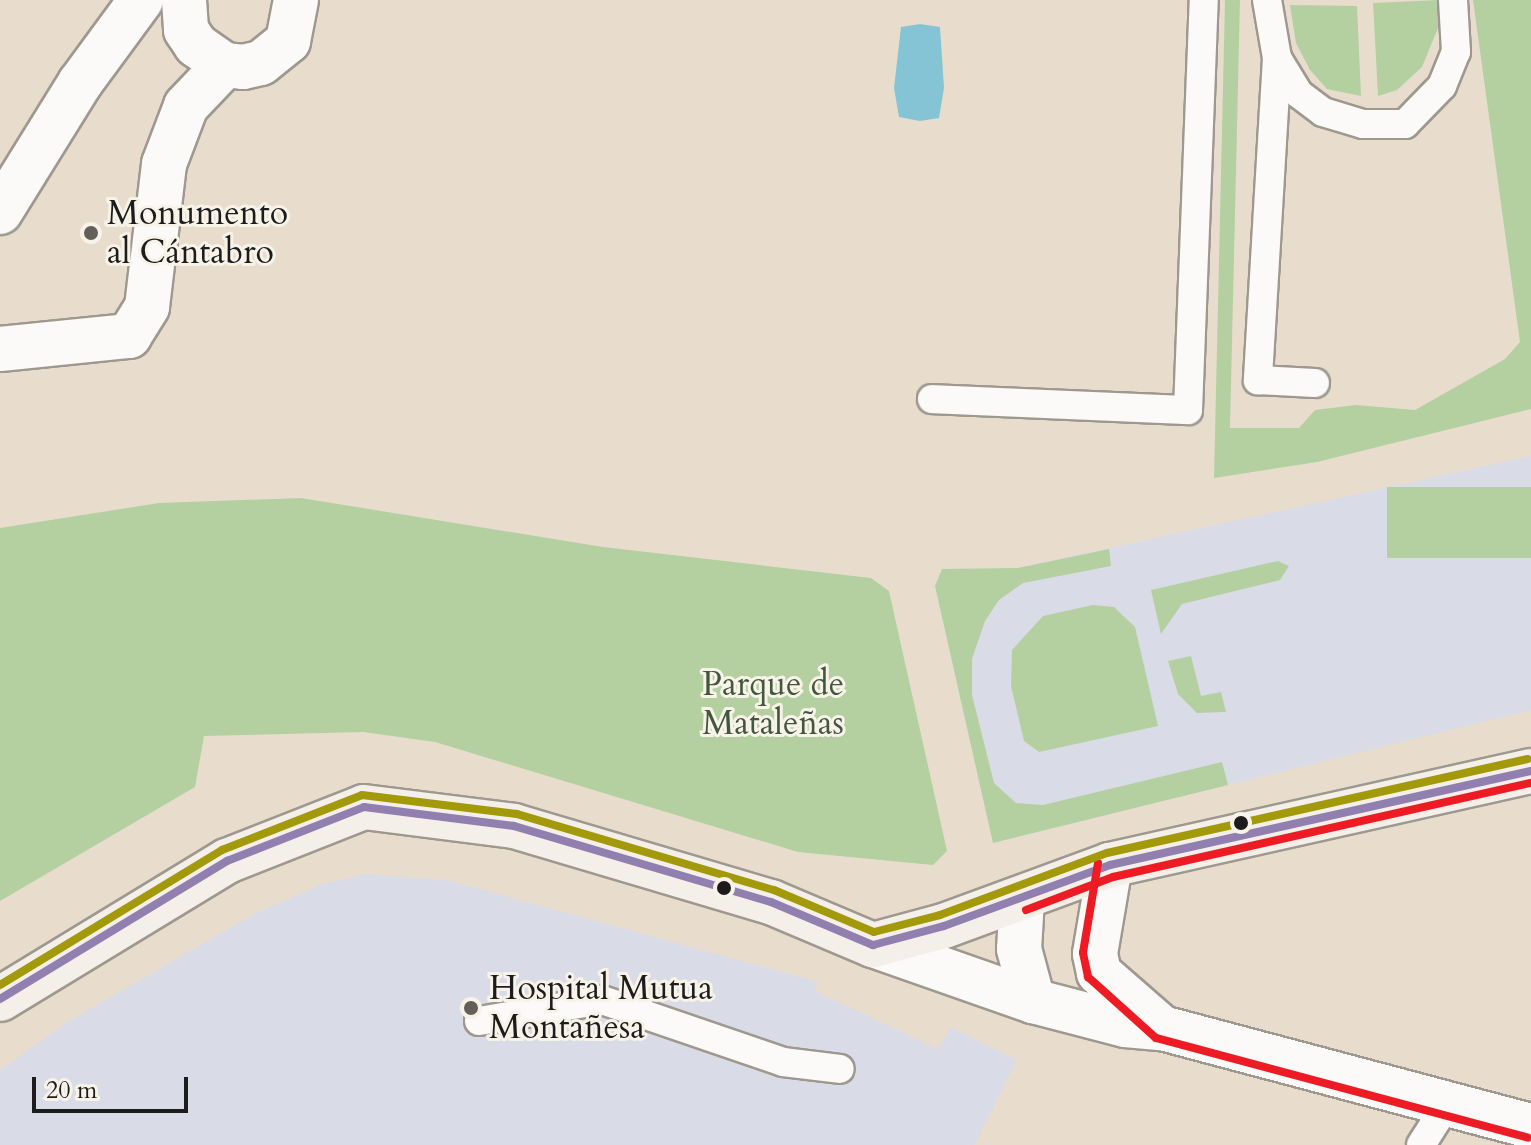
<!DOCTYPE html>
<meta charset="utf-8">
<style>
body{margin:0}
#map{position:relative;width:1531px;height:1145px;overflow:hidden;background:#e8ddcd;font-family:Cardo,serif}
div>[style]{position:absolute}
.built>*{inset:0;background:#d9dce6}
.green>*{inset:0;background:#b4d0a0;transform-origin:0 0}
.water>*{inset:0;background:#85c4d5}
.roads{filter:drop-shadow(2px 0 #9e988f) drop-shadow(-2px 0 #9e988f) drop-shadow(0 2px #9e988f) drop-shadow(0 -2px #9e988f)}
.lane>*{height:28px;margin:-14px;padding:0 14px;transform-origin:14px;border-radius:14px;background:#fcfaf8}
.street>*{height:44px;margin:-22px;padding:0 22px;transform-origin:22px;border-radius:22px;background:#fcfaf8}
.secondary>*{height:44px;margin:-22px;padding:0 22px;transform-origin:22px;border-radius:22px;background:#f4f0e9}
.bus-1>*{height:8px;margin:-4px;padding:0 4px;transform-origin:4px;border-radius:4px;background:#917faf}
.bus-2>*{height:8px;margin:-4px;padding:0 4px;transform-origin:4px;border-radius:4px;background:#ed1c24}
.bus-3>*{height:8px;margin:-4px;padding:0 4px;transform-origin:4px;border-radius:4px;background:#a2990b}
.dots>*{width:22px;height:22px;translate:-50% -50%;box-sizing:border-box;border:4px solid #f7f3e8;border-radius:50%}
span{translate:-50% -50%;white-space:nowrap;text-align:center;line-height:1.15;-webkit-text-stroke:6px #f7f3e8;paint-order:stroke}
.poi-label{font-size:34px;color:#1c1c1c}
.left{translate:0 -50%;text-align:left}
.park-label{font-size:34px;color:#42573d}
.scale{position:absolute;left:32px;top:1077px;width:156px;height:36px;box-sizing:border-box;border:4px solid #1c1c1c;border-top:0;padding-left:10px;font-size:24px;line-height:28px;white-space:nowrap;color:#1c1c1c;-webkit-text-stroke:6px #f7f3e8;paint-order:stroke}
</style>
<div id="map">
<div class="built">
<i style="clip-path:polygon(1531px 456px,1531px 710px,993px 843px,935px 586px,942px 569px,1018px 568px)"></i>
<i style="clip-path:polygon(365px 874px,447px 880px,818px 982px,815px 991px,938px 1049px,951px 1027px,1017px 1060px,975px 1145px,0 1145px,0 1070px,64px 1024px,254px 914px,322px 884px)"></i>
</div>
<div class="green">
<i style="clip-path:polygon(1225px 0,1240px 0,1230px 428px,1299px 428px,1315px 410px,1356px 405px,1415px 410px,1505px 359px,1520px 342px,1473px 0,1531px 0,1531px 409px,1317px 462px,1214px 478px)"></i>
<i style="clip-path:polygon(1439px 0,1438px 28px,1422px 67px,1397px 90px,1378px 96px,1373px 3px)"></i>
<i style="clip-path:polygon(1290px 5px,1357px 6px,1361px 96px,1327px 89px,1310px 70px,1296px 43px)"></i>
<i style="left:1531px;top:487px;width:71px;height:144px;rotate:90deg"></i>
<i style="clip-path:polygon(301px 498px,603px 547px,871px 578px,889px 591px,947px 851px,933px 865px,798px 852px,435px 742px,363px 732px,204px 736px,195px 787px,0 901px,0 528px,159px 503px)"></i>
<i style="clip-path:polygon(1109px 549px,1111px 566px,1023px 583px,999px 600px,985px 621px,972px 659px,972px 695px,994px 783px,1016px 803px,1043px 805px,1222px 762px,1228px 785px,993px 843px,935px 586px,942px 569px,1018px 568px)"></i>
<i style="clip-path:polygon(1278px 561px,1289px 566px,1280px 580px,1182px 604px,1161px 634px,1151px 590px)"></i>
<i style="clip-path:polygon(1093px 605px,1114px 607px,1135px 627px,1158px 726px,1039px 752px,1024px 741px,1011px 686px,1012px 650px,1043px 616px)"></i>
<i style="clip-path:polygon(1191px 656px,1201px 696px,1221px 692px,1226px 712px,1197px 713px,1178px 694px,1168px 661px)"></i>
</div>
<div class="water">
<i style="clip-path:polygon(920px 24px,940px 27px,944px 88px,939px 118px,920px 121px,899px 117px,894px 88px,901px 27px)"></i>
</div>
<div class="roads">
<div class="lane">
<i style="left:1267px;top:0;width:59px;rotate:80.2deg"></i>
<i style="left:1277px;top:58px;width:42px;rotate:58.6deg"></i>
<i style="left:1299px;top:94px;width:30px;rotate:37deg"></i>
<i style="left:1323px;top:112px;width:42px;rotate:16.7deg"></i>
<i style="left:1363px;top:124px;width:42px"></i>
<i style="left:1405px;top:124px;width:53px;rotate:-45.8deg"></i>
<i style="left:1442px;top:86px;width:37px;rotate:-68deg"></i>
<i style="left:1456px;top:52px;width:52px;rotate:-93.3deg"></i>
<i style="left:1277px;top:58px;width:323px;rotate:93.4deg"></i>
<i style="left:1258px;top:380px;width:57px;rotate:3deg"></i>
<i style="left:932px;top:399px;width:256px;rotate:2.5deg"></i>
<i style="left:1188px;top:410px;width:410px;rotate:-87.8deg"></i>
<i style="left:479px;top:1021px;width:125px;rotate:-9.7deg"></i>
<i style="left:602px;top:1000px;width:191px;rotate:18.9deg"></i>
<i style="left:783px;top:1062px;width:57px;rotate:7deg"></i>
<i style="left:1421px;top:1145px;width:52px;rotate:-57.5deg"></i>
</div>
<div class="street">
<i style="left:184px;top:0;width:30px;rotate:86deg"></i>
<i style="left:186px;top:30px;width:18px;rotate:56deg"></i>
<i style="left:196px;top:45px;width:35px;rotate:35deg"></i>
<i style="left:225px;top:65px;width:18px;rotate:6deg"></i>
<i style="left:243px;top:67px;width:18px;rotate:-13deg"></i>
<i style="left:261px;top:63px;width:35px;rotate:-39deg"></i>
<i style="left:288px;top:41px;width:42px;rotate:-79deg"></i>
<i style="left:0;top:212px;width:152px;rotate:-58.2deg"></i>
<i style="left:80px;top:83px;width:103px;rotate:-53.7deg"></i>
<i style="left:0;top:349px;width:130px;rotate:-5.8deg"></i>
<i style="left:129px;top:336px;width:34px;rotate:-58deg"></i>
<i style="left:147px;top:307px;width:144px;rotate:-83.2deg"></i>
<i style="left:164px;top:164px;width:62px;rotate:-69.2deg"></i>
<i style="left:186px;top:106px;width:57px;rotate:-46.4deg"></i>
<i style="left:1110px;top:865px;width:90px;rotate:99.6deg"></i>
<i style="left:1095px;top:954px;width:19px;rotate:78deg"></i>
<i style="left:1099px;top:973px;width:84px;rotate:41.1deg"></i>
<i style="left:1022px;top:899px;width:50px;rotate:93.4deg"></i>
<i style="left:1019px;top:949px;width:54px;rotate:74.9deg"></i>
<i style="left:873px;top:945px;width:170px;rotate:19.3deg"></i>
<i style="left:1033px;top:1001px;width:95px;rotate:14.6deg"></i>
<i style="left:1125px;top:1025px;width:37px;rotate:5deg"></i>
<i style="left:1162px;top:1028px;width:382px;rotate:14.9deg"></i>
</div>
<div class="secondary">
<i style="left:0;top:999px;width:266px;rotate:-31.3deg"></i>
<i style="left:227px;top:861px;width:147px;rotate:-21.5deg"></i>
<i style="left:364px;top:807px;width:151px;rotate:7.2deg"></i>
<i style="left:514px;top:826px;width:268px;rotate:16.5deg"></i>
<i style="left:771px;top:902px;width:111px;rotate:22.9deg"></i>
<i style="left:873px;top:945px;width:73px;rotate:-15deg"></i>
<i style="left:944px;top:926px;width:177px;rotate:-20.2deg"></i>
<i style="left:1110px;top:865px;width:431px;rotate:-12.6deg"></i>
</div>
</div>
<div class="bus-1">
<i style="left:0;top:999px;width:266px;rotate:-31.3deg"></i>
<i style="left:227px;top:861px;width:147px;rotate:-21.5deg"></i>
<i style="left:364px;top:807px;width:151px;rotate:7.2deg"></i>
<i style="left:514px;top:826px;width:268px;rotate:16.5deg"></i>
<i style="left:771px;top:902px;width:111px;rotate:22.9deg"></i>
<i style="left:873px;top:945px;width:73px;rotate:-15deg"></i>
<i style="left:944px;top:926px;width:177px;rotate:-20.2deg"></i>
<i style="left:1110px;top:865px;width:431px;rotate:-12.6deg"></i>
</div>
<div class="bus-2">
<i style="left:1098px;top:863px;width:91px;rotate:99.5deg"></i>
<i style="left:1083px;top:953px;width:25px;rotate:78deg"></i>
<i style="left:1088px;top:977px;width:91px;rotate:41.9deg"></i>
<i style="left:1156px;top:1038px;width:385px;rotate:15deg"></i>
<i style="left:1026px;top:910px;width:93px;rotate:-20.8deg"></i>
<i style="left:1113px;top:877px;width:428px;rotate:-12.7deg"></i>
</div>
<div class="bus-3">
<i style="left:0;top:985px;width:260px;rotate:-31.3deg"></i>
<i style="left:222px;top:850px;width:150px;rotate:-21.4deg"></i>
<i style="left:362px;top:795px;width:156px;rotate:7deg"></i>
<i style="left:517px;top:814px;width:268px;rotate:16.5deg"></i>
<i style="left:774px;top:890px;width:108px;rotate:22.8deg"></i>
<i style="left:874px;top:932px;width:68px;rotate:-14.4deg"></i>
<i style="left:940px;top:915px;width:178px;rotate:-20.4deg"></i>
<i style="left:1107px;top:853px;width:431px;rotate:-12.6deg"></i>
</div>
<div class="dots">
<i style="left:91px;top:233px;background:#63605a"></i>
<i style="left:1241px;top:823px;background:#1c1c1c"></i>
<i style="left:724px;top:888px;background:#1c1c1c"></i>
<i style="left:471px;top:1008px;background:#63605a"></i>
</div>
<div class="poi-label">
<span class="left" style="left:107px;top:233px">Monumento<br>al Cántabro</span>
<span class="left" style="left:489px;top:1008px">Hospital Mutua<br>Montañesa</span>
</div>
<div class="park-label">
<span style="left:773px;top:704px">Parque de<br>Mataleñas</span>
</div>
<div class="scale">20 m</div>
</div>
